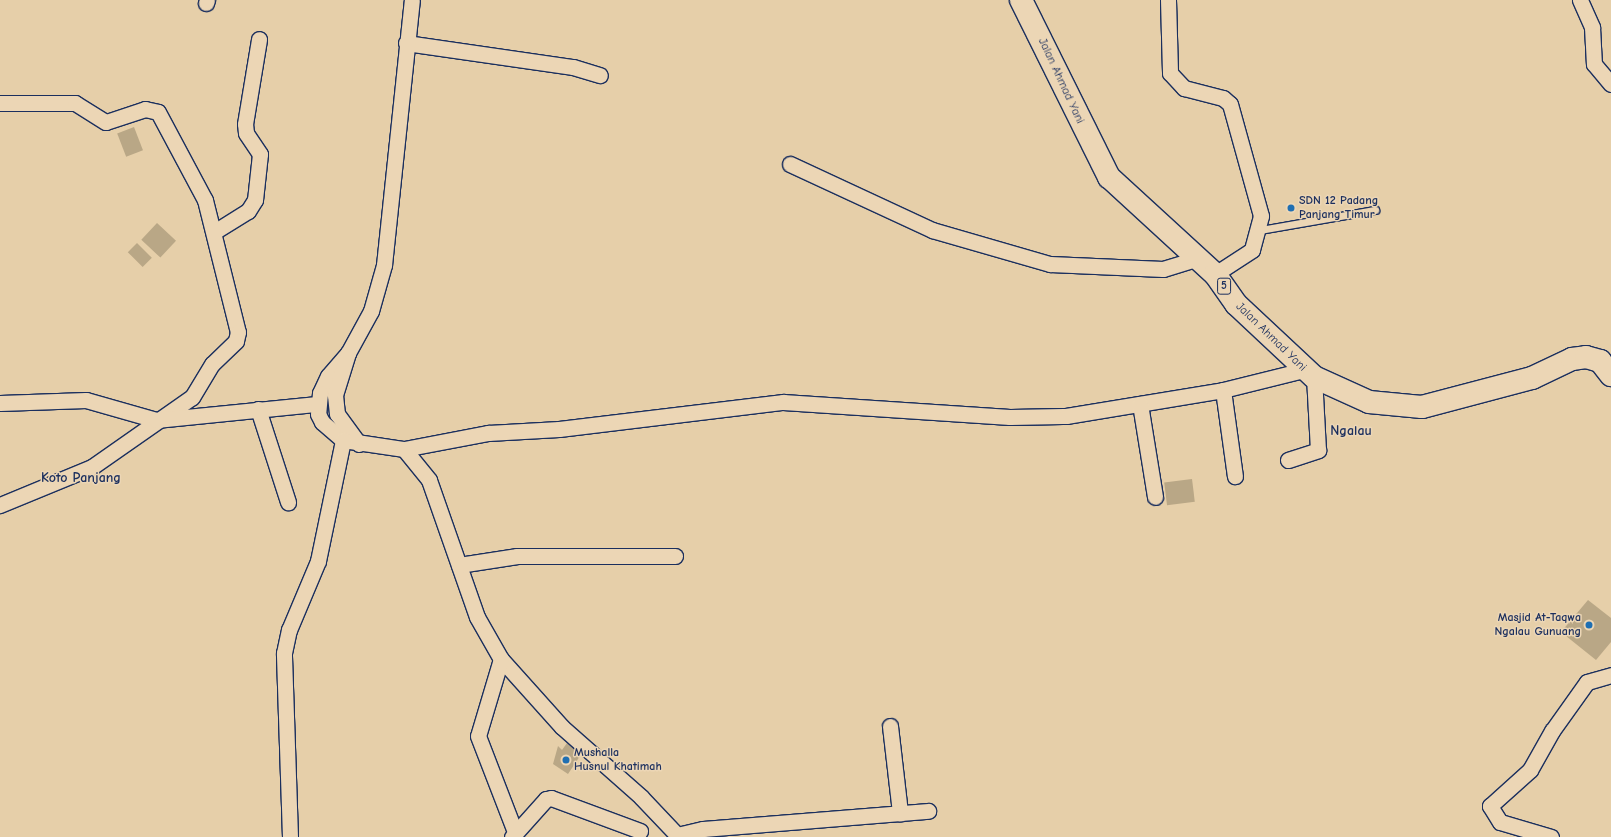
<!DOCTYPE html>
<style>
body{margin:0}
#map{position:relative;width:1611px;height:837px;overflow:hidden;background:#e6cfa9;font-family:"Comic Neue",sans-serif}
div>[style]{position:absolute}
.building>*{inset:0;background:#b9a786;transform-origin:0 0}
.roads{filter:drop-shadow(1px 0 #1b2f5e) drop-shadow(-1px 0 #1b2f5e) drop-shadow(0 1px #1b2f5e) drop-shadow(0 -1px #1b2f5e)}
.lane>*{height:7px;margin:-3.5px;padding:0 3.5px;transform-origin:3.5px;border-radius:3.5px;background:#ecd6b5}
.street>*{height:15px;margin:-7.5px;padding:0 7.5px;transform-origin:7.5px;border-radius:7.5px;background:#ecd6b5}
.highway>*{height:22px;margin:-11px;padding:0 11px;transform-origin:11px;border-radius:11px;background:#ecd6b5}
.dots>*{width:11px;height:11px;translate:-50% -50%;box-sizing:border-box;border:2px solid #ecd6b5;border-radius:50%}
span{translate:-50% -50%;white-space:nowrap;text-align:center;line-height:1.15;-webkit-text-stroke:3px #ecd6b5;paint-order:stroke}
.shield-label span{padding:1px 3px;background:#ecd6b5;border:1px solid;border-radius:3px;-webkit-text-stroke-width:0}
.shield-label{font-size:11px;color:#1b2f5e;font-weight:700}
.street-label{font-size:12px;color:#1b2f5e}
.poi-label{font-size:12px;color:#1b2f5e;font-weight:700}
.left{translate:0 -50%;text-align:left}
.right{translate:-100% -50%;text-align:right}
.quarter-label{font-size:14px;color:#1b2f5e;font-weight:700}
</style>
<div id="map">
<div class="building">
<i style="left:134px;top:127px;width:25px;height:18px;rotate:69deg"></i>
<i style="left:157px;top:223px;width:26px;height:23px;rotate:43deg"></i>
<i style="left:137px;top:243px;width:21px;height:13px;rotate:45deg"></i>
<i style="left:1192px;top:479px;width:23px;height:28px;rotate:83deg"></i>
<i style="clip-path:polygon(1588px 600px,1611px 618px,1611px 642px,1596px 660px,1561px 632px)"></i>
<i style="clip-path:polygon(567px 743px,582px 753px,568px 774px,553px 764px,558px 746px,562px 750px)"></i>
</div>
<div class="roads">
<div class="lane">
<i style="left:1260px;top:230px;width:117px;rotate:-9.9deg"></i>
</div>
<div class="street">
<i style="left:1168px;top:0;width:73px;rotate:88.4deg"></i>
<i style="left:1170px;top:73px;width:21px;rotate:47deg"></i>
<i style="left:1184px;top:88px;width:40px;rotate:14.4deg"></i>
<i style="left:1223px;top:98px;width:9px;rotate:41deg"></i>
<i style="left:1230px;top:104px;width:116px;rotate:74.5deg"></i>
<i style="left:1261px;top:216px;width:35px;rotate:105deg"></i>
<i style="left:1252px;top:250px;width:44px;rotate:147deg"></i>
<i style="left:1580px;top:0;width:30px;rotate:66deg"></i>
<i style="left:1592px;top:27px;width:37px;rotate:87deg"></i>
<i style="left:1594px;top:64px;width:26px;rotate:50deg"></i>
<i style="left:206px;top:3px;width:3px;rotate:-72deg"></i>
<i style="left:406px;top:43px;width:169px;rotate:8.2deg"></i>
<i style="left:573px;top:67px;width:28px;rotate:17deg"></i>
<i style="left:0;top:103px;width:75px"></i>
<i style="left:75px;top:103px;width:36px;rotate:32deg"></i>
<i style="left:106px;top:122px;width:41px;rotate:-18.4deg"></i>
<i style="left:145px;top:109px;width:13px;rotate:13deg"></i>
<i style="left:158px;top:112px;width:100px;rotate:61.9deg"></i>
<i style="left:205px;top:200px;width:136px;rotate:76deg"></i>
<i style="left:238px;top:332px;width:9px;rotate:103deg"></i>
<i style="left:236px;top:341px;width:33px;rotate:136deg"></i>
<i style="left:212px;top:364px;width:39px;rotate:121deg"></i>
<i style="left:192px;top:397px;width:122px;rotate:145deg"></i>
<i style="left:92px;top:467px;width:100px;rotate:157.6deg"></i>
<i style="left:790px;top:164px;width:157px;rotate:24.9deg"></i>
<i style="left:932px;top:230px;width:123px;rotate:16.1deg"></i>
<i style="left:1050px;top:264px;width:113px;rotate:2.5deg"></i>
<i style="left:1163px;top:269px;width:38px;rotate:-17deg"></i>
<i style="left:214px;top:232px;width:40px;rotate:-32deg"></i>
<i style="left:248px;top:211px;width:13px;rotate:-58deg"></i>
<i style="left:255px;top:200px;width:46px;rotate:-83.8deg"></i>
<i style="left:260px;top:154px;width:25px;rotate:-124deg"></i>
<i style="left:246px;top:133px;width:9px;rotate:-96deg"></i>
<i style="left:245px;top:124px;width:86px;rotate:-80.6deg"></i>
<i style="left:348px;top:353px;width:30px;rotate:131deg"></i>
<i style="left:328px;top:376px;width:19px;rotate:115deg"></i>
<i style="left:320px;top:393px;width:21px;rotate:95deg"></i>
<i style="left:318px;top:414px;width:9px;rotate:63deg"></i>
<i style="left:322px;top:422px;width:28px;rotate:41deg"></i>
<i style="left:343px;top:440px;width:62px;rotate:8.4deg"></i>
<i style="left:404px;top:449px;width:86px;rotate:-10.8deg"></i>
<i style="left:488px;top:433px;width:71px;rotate:-3.2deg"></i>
<i style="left:559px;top:429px;width:226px;rotate:-6.9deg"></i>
<i style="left:783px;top:402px;width:227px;rotate:3.8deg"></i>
<i style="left:1010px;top:417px;width:56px;rotate:-1deg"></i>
<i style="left:1066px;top:416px;width:159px;rotate:-9.4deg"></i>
<i style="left:1223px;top:390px;width:83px;rotate:-13.9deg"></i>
<i style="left:1223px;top:390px;width:87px;rotate:82.1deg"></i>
<i style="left:0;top:403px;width:86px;rotate:-2deg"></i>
<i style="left:86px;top:400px;width:73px;rotate:15.9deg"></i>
<i style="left:156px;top:420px;width:162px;rotate:-5.7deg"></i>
<i style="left:1140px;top:404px;width:94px;rotate:80.8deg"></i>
<i style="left:258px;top:409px;width:98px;rotate:72.1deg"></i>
<i style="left:359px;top:444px;width:37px;rotate:-126deg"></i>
<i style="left:337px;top:414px;width:19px;rotate:-96deg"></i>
<i style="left:335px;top:395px;width:44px;rotate:-72.8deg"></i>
<i style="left:348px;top:353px;width:48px;rotate:-61.3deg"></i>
<i style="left:371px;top:311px;width:48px;rotate:-74.2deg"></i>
<i style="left:384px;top:265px;width:266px;rotate:-84deg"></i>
<i style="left:404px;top:449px;width:40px;rotate:51deg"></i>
<i style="left:429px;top:480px;width:145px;rotate:70.7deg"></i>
<i style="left:477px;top:617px;width:48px;rotate:60.3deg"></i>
<i style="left:501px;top:659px;width:91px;rotate:48.1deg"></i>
<i style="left:562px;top:727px;width:106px;rotate:41.5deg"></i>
<i style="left:641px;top:797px;width:55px;rotate:46.5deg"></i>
<i style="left:1288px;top:460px;width:32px;rotate:-18deg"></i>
<i style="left:1318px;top:450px;width:73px;rotate:-93.1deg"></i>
<i style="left:459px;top:565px;width:59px;rotate:-8.8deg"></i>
<i style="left:517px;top:556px;width:158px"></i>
<i style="left:501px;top:659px;width:80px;rotate:106.6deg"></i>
<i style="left:478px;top:736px;width:103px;rotate:68.9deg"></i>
<i style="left:890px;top:726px;width:88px;rotate:83.4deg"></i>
<i style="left:677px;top:835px;width:27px;rotate:-13deg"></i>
<i style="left:703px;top:829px;width:226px;rotate:-4.6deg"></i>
<i style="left:290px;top:837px;width:184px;rotate:-91.9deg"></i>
<i style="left:284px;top:653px;width:24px;rotate:-78deg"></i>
<i style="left:289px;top:630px;width:75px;rotate:-67.2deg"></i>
<i style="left:318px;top:561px;width:124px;rotate:-78.3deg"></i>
<i style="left:512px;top:837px;width:51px;rotate:-48.2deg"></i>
<i style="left:546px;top:799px;width:5px;rotate:-11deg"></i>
<i style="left:551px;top:798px;width:95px;rotate:20.3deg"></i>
<i style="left:1551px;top:837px;width:53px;rotate:-163.6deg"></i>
<i style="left:1500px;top:822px;width:19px;rotate:-122deg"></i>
<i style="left:1490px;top:806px;width:54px;rotate:-42deg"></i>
<i style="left:1530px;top:770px;width:45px;rotate:-60.6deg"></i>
<i style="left:1552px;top:731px;width:60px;rotate:-54.5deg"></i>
<i style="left:1587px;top:682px;width:25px;rotate:-16deg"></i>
</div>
<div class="highway">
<i style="left:1021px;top:0;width:198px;rotate:63.6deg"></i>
<i style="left:1109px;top:177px;width:144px;rotate:42.5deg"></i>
<i style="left:1215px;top:274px;width:37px;rotate:55deg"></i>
<i style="left:1236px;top:304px;width:107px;rotate:43.1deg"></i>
<i style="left:1314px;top:377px;width:60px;rotate:24.4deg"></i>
<i style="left:1369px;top:402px;width:53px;rotate:5.4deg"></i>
<i style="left:1422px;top:407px;width:114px;rotate:-14.8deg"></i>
<i style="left:1532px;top:378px;width:44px;rotate:-25.4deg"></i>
<i style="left:1572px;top:359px;width:14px;rotate:-8deg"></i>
<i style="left:1586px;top:357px;width:15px;rotate:16deg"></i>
<i style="left:1600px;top:361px;width:18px;rotate:52deg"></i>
</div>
</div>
<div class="dots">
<i style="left:1291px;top:208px;background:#1f6fb2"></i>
<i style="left:1589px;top:625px;background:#1f6fb2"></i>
<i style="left:566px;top:760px;background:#1f6fb2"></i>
</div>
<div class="shield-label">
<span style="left:1224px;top:286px">5</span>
</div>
<div class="street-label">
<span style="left:1061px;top:81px;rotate:65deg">Jalan Ahmad Yani</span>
<span style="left:1271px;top:337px;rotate:44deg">Jalan Ahmad Yani</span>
</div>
<div class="poi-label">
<span class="left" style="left:1299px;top:208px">SDN 12 Padang<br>Panjang Timur</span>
<span class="right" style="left:1581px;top:625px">Masjid At-Taqwa<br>Ngalau Gunuang</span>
<span class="left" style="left:574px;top:760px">Mushalla<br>Husnul Khatimah</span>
</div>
<div class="quarter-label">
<span style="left:1351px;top:431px">Ngalau</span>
<span style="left:81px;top:478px">Koto Panjang</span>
</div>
</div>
